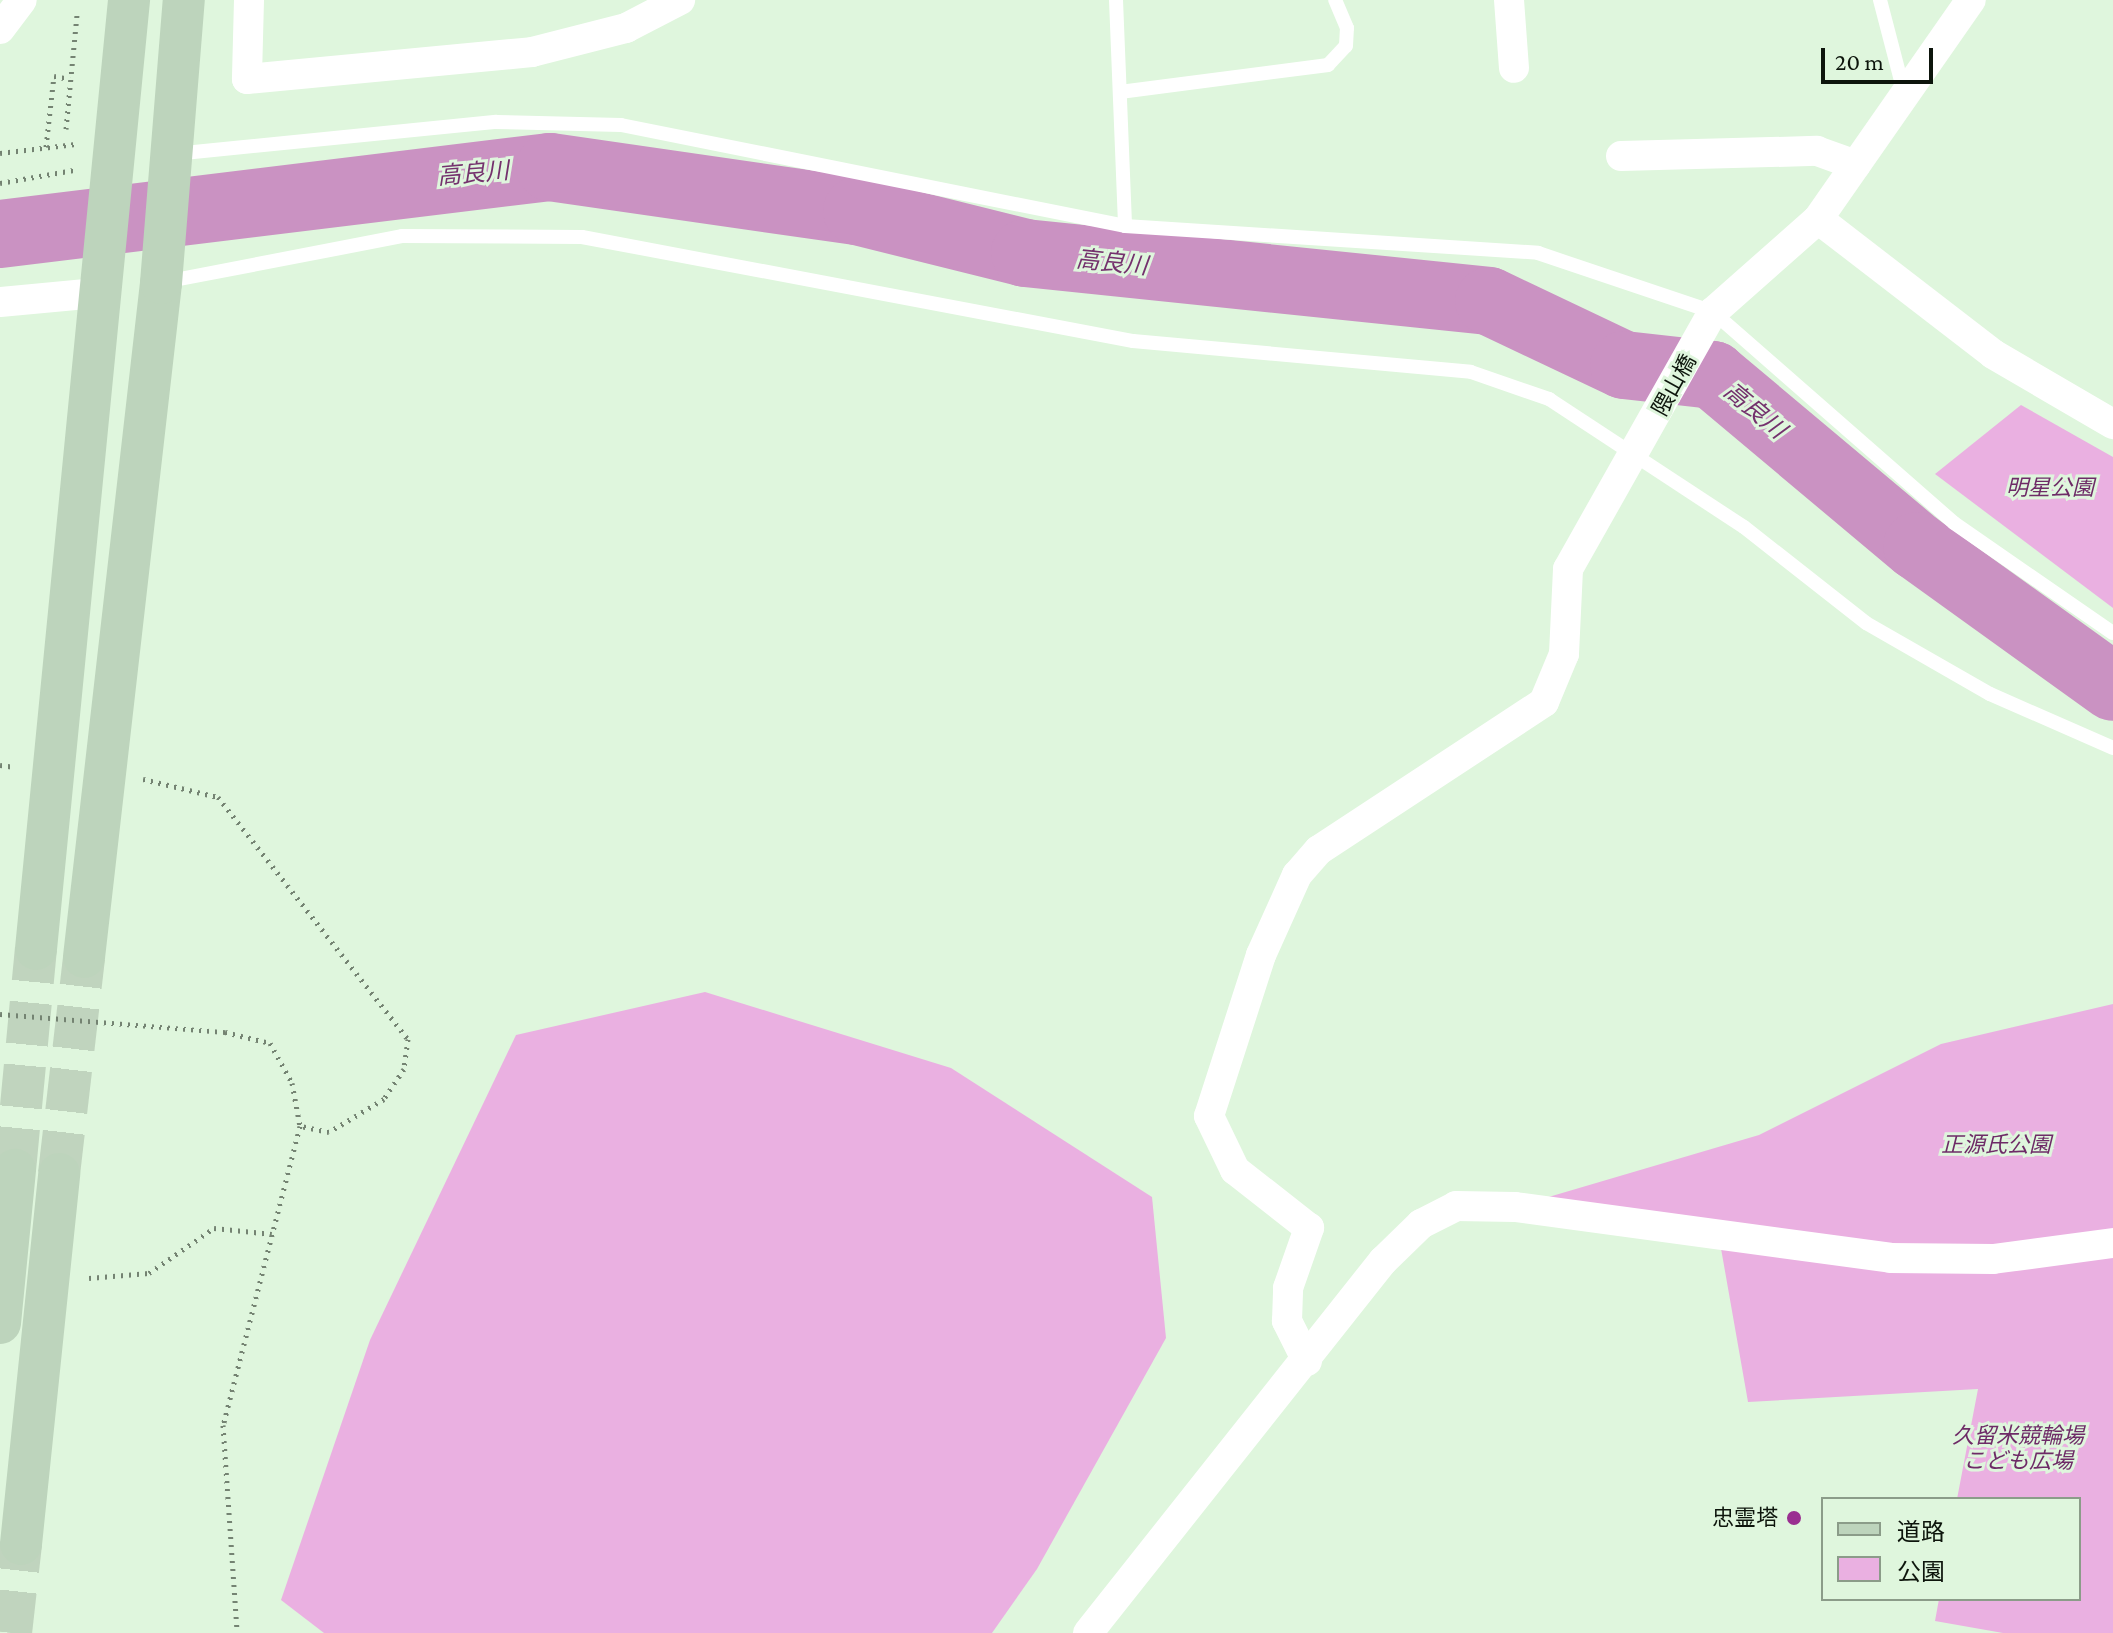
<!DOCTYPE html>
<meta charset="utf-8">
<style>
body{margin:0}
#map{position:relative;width:2113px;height:1633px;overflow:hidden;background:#dff6dd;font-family:"Crimson Pro","Noto Sans JP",serif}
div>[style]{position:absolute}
.green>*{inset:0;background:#eab0e1}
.river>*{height:68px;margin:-34px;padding:0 34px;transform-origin:34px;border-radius:34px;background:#ca92c2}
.secondary-tunnel>*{height:42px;margin-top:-21px;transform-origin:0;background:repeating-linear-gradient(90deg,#c0d4be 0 42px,transparent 0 63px)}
.path>*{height:5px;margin-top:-2.5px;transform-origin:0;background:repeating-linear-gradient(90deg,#748372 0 2px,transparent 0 8px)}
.lane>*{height:14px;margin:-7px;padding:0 7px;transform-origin:7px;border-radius:7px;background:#fff}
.street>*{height:30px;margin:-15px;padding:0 15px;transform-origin:15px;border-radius:15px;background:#fff}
.secondary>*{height:42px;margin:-21px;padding:0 21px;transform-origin:21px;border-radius:21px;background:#bdd4bc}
.dots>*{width:22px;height:22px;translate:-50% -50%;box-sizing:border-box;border:4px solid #dff6dd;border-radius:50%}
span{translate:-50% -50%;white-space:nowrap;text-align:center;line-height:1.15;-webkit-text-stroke:6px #dff6dd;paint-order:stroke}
.street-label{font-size:22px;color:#0d150c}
.park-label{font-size:22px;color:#6e2b67;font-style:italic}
.poi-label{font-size:22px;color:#0d150c}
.right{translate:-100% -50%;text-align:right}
.water-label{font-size:24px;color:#74316d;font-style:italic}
.legend{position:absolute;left:1821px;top:1497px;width:260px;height:104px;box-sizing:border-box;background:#dff6dd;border:2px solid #8b9c89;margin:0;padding:10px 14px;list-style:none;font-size:24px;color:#0d150c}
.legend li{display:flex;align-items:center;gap:16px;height:40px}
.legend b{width:40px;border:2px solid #8b9c89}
.scale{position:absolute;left:1821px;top:48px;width:112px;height:36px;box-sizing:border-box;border:4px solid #0d150c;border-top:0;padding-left:10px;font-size:24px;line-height:28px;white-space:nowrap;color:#0d150c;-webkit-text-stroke:6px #dff6dd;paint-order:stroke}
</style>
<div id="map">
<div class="green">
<i style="clip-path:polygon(2021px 405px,2113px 457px,2113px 608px,1935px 474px)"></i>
<i style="clip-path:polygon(705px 992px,951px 1068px,1152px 1197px,1166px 1338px,1037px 1569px,992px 1633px,324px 1633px,281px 1600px,370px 1340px,516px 1035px)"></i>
<i style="clip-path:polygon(2113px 1004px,2113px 1633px,2003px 1633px,1935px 1621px,1939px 1599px,2079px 1599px,2079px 1499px,1957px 1499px,1978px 1389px,1748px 1402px,1719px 1237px,1515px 1207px,1759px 1135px,1941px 1044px)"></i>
</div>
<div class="river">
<i style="left:0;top:234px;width:554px;rotate:-6.95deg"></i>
<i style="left:550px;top:167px;width:310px;rotate:8.2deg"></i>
<i style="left:857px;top:211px;width:173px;rotate:14deg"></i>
<i style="left:1025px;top:253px;width:466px;rotate:5.9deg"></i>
<i style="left:1489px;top:301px;width:149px;rotate:25.4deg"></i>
<i style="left:1624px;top:365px;width:90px;rotate:6.4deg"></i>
<i style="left:1713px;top:375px;width:266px;rotate:40deg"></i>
<i style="left:1917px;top:546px;width:241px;rotate:35.7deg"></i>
</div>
<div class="secondary-tunnel">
<i style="left:15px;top:1170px;width:222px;rotate:-84.6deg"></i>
<i style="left:59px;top:1174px;width:218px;rotate:-83.4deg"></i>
<i style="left:11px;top:1633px;width:90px;rotate:-83.6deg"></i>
</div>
<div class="path">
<i style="left:66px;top:129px;width:116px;rotate:-84.5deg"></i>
<i style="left:46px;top:147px;width:71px;rotate:-83.6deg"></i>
<i style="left:54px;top:76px;width:16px;rotate:11deg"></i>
<i style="left:0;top:153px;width:76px;rotate:-6.8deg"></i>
<i style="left:0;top:183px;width:75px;rotate:-10deg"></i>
<i style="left:0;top:765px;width:15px;rotate:8deg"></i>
<i style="left:143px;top:779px;width:77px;rotate:13.5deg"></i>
<i style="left:218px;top:797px;width:308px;rotate:51.9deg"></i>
<i style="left:408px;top:1039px;width:30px;rotate:98deg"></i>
<i style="left:404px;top:1069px;width:36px;rotate:124deg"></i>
<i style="left:384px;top:1099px;width:64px;rotate:149deg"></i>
<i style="left:329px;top:1132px;width:30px;rotate:-168deg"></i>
<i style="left:0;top:1014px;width:226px;rotate:4.6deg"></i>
<i style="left:225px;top:1032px;width:46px;rotate:13.7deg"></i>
<i style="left:270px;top:1043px;width:46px;rotate:61.2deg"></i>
<i style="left:292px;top:1083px;width:44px;rotate:79.5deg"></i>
<i style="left:300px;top:1126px;width:309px;rotate:104.4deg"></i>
<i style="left:223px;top:1425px;width:208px;rotate:86.1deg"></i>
<i style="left:89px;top:1278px;width:60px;rotate:-4.8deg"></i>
<i style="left:149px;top:1273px;width:79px;rotate:-34.7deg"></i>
<i style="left:214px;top:1228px;width:58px;rotate:5.9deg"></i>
</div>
<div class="lane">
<i style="left:1116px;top:0;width:226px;rotate:87.7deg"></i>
<i style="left:1880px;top:0;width:95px;rotate:75.4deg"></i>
<i style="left:1120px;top:92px;width:210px;rotate:-7.4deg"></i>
<i style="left:1328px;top:65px;width:26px;rotate:-47deg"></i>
<i style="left:1346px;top:46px;width:18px;rotate:-87deg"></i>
<i style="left:1347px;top:28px;width:30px;rotate:-113deg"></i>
<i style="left:174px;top:154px;width:324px;rotate:-5.7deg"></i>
<i style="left:496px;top:122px;width:125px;rotate:1.4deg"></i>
<i style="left:621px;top:125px;width:514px;rotate:11.33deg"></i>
<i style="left:1125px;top:226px;width:414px;rotate:3.7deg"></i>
<i style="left:1538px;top:253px;width:185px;rotate:18.6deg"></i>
<i style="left:1713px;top:312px;width:320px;rotate:41.2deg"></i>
<i style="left:1954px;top:523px;width:193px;rotate:34.7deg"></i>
<i style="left:164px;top:282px;width:242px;rotate:-10.9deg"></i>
<i style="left:402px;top:236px;width:180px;rotate:0.3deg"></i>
<i style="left:582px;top:237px;width:561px;rotate:10.69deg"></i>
<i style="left:1133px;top:341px;width:339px;rotate:5.2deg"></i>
<i style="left:1471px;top:372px;width:83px;rotate:19.1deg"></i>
<i style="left:1549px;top:399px;width:233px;rotate:33.3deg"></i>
<i style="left:1744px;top:527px;width:155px;rotate:38.2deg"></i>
<i style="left:1866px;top:623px;width:143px;rotate:29.8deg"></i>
<i style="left:1990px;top:694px;width:134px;rotate:23.7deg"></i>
</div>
<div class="street">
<i style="left:249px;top:0;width:79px;rotate:91.5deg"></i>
<i style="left:247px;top:79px;width:286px;rotate:-5.4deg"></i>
<i style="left:532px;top:52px;width:97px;rotate:-14.3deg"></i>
<i style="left:626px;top:28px;width:61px;rotate:-27.4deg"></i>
<i style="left:1509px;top:0;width:68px;rotate:85.8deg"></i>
<i style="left:0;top:29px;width:36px;rotate:-53deg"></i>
<i style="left:1621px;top:156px;width:196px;rotate:-1.5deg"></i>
<i style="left:1817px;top:151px;width:41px;rotate:19.7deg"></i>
<i style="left:1818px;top:219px;width:221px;rotate:37.6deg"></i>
<i style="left:1993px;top:354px;width:139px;rotate:30.3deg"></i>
<i style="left:0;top:302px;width:97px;rotate:-5.3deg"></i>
<i style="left:1307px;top:1361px;width:45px;rotate:-116.6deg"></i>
<i style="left:1287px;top:1321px;width:33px;rotate:-88deg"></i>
<i style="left:1288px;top:1288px;width:64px;rotate:-70.7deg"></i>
<i style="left:1309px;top:1228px;width:94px;rotate:-141.9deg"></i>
<i style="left:1235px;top:1170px;width:60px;rotate:-115.7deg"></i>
<i style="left:1209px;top:1116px;width:169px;rotate:-72.1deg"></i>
<i style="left:1261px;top:955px;width:88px;rotate:-65.8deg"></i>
<i style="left:1297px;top:875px;width:33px;rotate:-49deg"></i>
<i style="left:1319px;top:850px;width:269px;rotate:-33.3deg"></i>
<i style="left:1544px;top:702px;width:52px;rotate:-67.4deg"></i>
<i style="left:1564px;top:654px;width:85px;rotate:-87.3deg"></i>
<i style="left:1568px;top:569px;width:295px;rotate:-60.6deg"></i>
<i style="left:1713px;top:312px;width:140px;rotate:-41.5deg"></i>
<i style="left:1818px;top:219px;width:267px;rotate:-55.1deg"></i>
<i style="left:1088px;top:1633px;width:475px;rotate:-51.6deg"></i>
<i style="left:1383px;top:1261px;width:53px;rotate:-44.2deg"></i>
<i style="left:1421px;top:1224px;width:39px;rotate:-27deg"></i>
<i style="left:1456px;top:1206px;width:59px;rotate:1deg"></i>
<i style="left:1515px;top:1207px;width:378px;rotate:7.7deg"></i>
<i style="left:1890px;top:1258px;width:103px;rotate:0.6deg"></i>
<i style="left:1993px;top:1259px;width:121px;rotate:-7.6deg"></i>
</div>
<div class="secondary">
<i style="left:36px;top:949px;width:954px;rotate:-84.4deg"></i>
<i style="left:84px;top:957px;width:678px;rotate:-83.48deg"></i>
<i style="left:161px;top:283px;width:284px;rotate:-85.4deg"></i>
<i style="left:0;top:1323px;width:154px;rotate:-84.4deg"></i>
<i style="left:21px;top:1544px;width:372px;rotate:-84.1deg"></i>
</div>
<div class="dots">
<i style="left:1794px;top:1518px;background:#9a2f91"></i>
</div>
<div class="street-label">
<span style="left:1674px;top:385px;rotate:-61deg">隈山橋</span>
</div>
<div class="park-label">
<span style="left:2050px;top:488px">明星公園</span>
<span style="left:1996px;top:1145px">正源氏公園</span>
<span style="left:2018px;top:1448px">久留米競輪場<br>こども広場</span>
</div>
<div class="poi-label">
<span class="right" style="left:1778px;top:1518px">忠霊塔</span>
</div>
<div class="water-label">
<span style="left:473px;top:173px;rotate:-5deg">高良川</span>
<span style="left:1112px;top:262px;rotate:6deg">高良川</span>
<span style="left:1755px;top:410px;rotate:40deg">高良川</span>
</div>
<ul class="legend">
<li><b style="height:10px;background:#bdd4bc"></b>道路</li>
<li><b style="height:22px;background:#eab0e1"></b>公園</li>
</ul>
<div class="scale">20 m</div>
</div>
